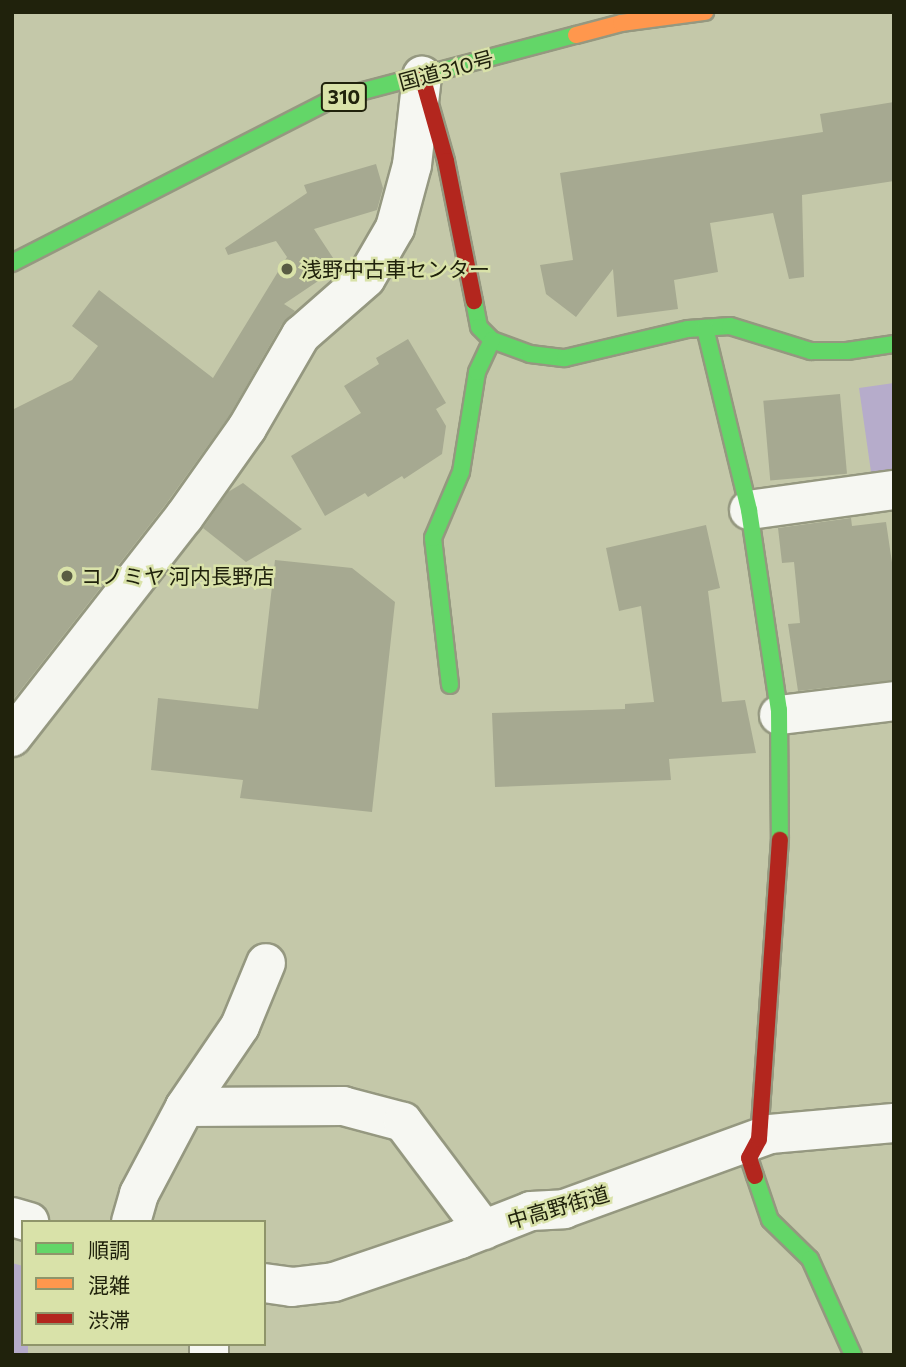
<!DOCTYPE html>
<meta charset="utf-8">
<style>
body{margin:0}
#map{position:relative;width:906px;height:1367px;overflow:hidden;background:#c4c8a9;font-family:Commissioner,"Noto Sans JP",sans-serif}
div>[style]{position:absolute}
.green>*{inset:0;background:#b6accb}
.building>*{inset:0;background:#a6a991;transform-origin:0 0}
.roads{filter:drop-shadow(2px 0 #959880) drop-shadow(-2px 0 #959880) drop-shadow(0 2px #959880) drop-shadow(0 -2px #959880)}
.street>*{height:38px;margin:-19px;padding:0 19px;transform-origin:19px;border-radius:19px;background:#f6f7f2}
.fast>*{height:16px;margin:-8px;padding:0 8px;transform-origin:8px;border-radius:8px;background:#63d668}
.slow>*{height:16px;margin:-8px;padding:0 8px;transform-origin:8px;border-radius:8px;background:#ff974d}
.jam>*{height:16px;margin:-8px;padding:0 8px;transform-origin:8px;border-radius:8px;background:#b3261e}
.dots>*{width:19px;height:19px;translate:-50% -50%;box-sizing:border-box;border:4px solid #d9e2a9;border-radius:50%}
span{translate:-50% -50%;white-space:nowrap;text-align:center;line-height:1.15;-webkit-text-stroke:5px #d9e2a9;paint-order:stroke}
.shield-label span{padding:2px 5px;background:#d9e2a9;border:2px solid;border-radius:5px;-webkit-text-stroke-width:0}
.shield-label{font-size:19px;color:#20220c;font-weight:700}
.street-label{font-size:21px;color:#20220c}
.poi-label{font-size:21px;color:#20220c}
.left{translate:0 -50%;text-align:left}
.frame{position:absolute;inset:0;border:14px solid #20220c;pointer-events:none}
.legend{position:absolute;left:21px;top:1220px;width:245px;height:126px;box-sizing:border-box;background:#d9e2a9;border:2px solid #8f956a;margin:0;padding:9px 12px;list-style:none;font-size:21px;color:#20220c}
.legend li{display:flex;align-items:center;gap:14px;height:35px}
.legend b{width:35px;border:2px solid #8f956a}
</style>
<div id="map">
<div class="green">
<i style="clip-path:polygon(894px 383px,894px 483px,873px 486px,859px 388px)"></i>
<i style="clip-path:polygon(12px 1263px,23px 1266px,23px 1344px,28px 1344px,28px 1355px,12px 1355px)"></i>
</div>
<div class="building">
<i style="clip-path:polygon(894px 102px,894px 181px,802px 195px,804px 277px,789px 279px,773px 213px,710px 223px,718px 272px,674px 280px,678px 309px,617px 317px,613px 269px,576px 317px,546px 294px,540px 265px,573px 260px,560px 173px,823px 132px,820px 114px)"></i>
<i style="clip-path:polygon(376px 164px,383px 188px,377px 210px,314px 229px,339px 267px,284px 304px,295px 311px,282px 324px,229px 416px,166px 504px,12px 701px,12px 410px,72px 380px,98px 346px,72px 326px,99px 290px,213px 378px,287px 257px,276px 241px,228px 255px,225px 248px,307px 193px,304px 185px)"></i>
<i style="clip-path:polygon(408px 339px,446px 403px,436px 409px,446px 426px,442px 454px,404px 479px,402px 476px,368px 497px,365px 493px,325px 516px,291px 456px,361px 413px,344px 386px,379px 364px,376px 358px)"></i>
<i style="left:840px;top:394px;width:80px;height:77px;rotate:85deg"></i>
<i style="clip-path:polygon(243px 483px,302px 529px,246px 562px,203px 528px,228px 492px)"></i>
<i style="clip-path:polygon(851px 518px,852px 526px,886px 522px,894px 576px,894px 680px,798px 691px,788px 624px,800px 623px,794px 562px,782px 563px,778px 528px)"></i>
<i style="clip-path:polygon(706px 525px,720px 588px,708px 591px,722px 702px,745px 700px,756px 753px,669px 759px,671px 780px,495px 787px,492px 713px,625px 709px,625px 704px,654px 702px,641px 606px,619px 611px,606px 548px)"></i>
<i style="clip-path:polygon(275px 560px,352px 568px,395px 602px,372px 812px,240px 798px,243px 780px,151px 770px,158px 698px,258px 709px)"></i>
</div>
<div class="roads">
<div class="street">
<i style="left:749px;top:510px;width:146px;rotate:-7.9deg"></i>
<i style="left:779px;top:715px;width:116px;rotate:-6.9deg"></i>
<i style="left:12px;top:737px;width:279px;rotate:-52deg"></i>
<i style="left:184px;top:517px;width:109px;rotate:-54.7deg"></i>
<i style="left:247px;top:428px;width:108px;rotate:-59.9deg"></i>
<i style="left:301px;top:335px;width:86px;rotate:-41.2deg"></i>
<i style="left:366px;top:278px;width:58px;rotate:-59.9deg"></i>
<i style="left:395px;top:228px;width:65px;rotate:-74.9deg"></i>
<i style="left:412px;top:165px;width:90px;rotate:-83.6deg"></i>
<i style="left:185px;top:1107px;width:158px;rotate:-0.4deg"></i>
<i style="left:343px;top:1106px;width:62px;rotate:14.9deg"></i>
<i style="left:403px;top:1122px;width:135px;rotate:53.1deg"></i>
<i style="left:12px;top:1217px;width:18px;rotate:16deg"></i>
<i style="left:131px;top:1222px;width:29px;rotate:-74deg"></i>
<i style="left:139px;top:1194px;width:98px;rotate:-62.1deg"></i>
<i style="left:185px;top:1107px;width:98px;rotate:-55.8deg"></i>
<i style="left:240px;top:1026px;width:68px;rotate:-67.6deg"></i>
<i style="left:264px;top:1283px;width:28px;rotate:8deg"></i>
<i style="left:292px;top:1287px;width:42px;rotate:-6.8deg"></i>
<i style="left:334px;top:1282px;width:133px;rotate:-18.8deg"></i>
<i style="left:460px;top:1239px;width:76px;rotate:-21.5deg"></i>
<i style="left:531px;top:1211px;width:33px;rotate:-3deg"></i>
<i style="left:564px;top:1209px;width:219px;rotate:-20deg"></i>
<i style="left:770px;top:1134px;width:124px;rotate:-5.1deg"></i>
<i style="left:209px;top:1355px;width:11px;rotate:-90deg"></i>
</div>
<div class="fast">
<i style="left:12px;top:263px;width:360px;rotate:-27.1deg"></i>
<i style="left:333px;top:99px;width:251px;rotate:-14.8deg"></i>
<i style="left:474px;top:301px;width:26px;rotate:79deg"></i>
<i style="left:479px;top:327px;width:18px;rotate:45deg"></i>
<i style="left:492px;top:340px;width:40px;rotate:20.2deg"></i>
<i style="left:530px;top:354px;width:35px;rotate:7deg"></i>
<i style="left:565px;top:358px;width:126px;rotate:-13.3deg"></i>
<i style="left:688px;top:329px;width:42px;rotate:-4.1deg"></i>
<i style="left:730px;top:326px;width:85px;rotate:17.2deg"></i>
<i style="left:811px;top:351px;width:36px"></i>
<i style="left:847px;top:351px;width:48px;rotate:-8.5deg"></i>
<i style="left:705px;top:328px;width:187px;rotate:76.4deg"></i>
<i style="left:749px;top:510px;width:202px;rotate:81.5deg"></i>
<i style="left:779px;top:710px;width:130px;rotate:89.6deg"></i>
<i style="left:450px;top:685px;width:148px;rotate:-96.6deg"></i>
<i style="left:433px;top:538px;width:72px;rotate:-67deg"></i>
<i style="left:461px;top:472px;width:101px;rotate:-80.9deg"></i>
<i style="left:477px;top:372px;width:35px;rotate:-65deg"></i>
<i style="left:755px;top:1176px;width:46px;rotate:71.2deg"></i>
<i style="left:770px;top:1220px;width:56px;rotate:44.3deg"></i>
<i style="left:810px;top:1259px;width:105px;rotate:65.9deg"></i>
</div>
<div class="slow">
<i style="left:576px;top:35px;width:47px;rotate:-14.9deg"></i>
<i style="left:621px;top:23px;width:85px;rotate:-7.5deg"></i>
</div>
<div class="jam">
<i style="left:422px;top:76px;width:88px;rotate:74.2deg"></i>
<i style="left:446px;top:161px;width:143px;rotate:78.7deg"></i>
<i style="left:755px;top:1176px;width:19px;rotate:-108deg"></i>
<i style="left:749px;top:1158px;width:21px;rotate:-62deg"></i>
<i style="left:759px;top:1139px;width:300px;rotate:-86deg"></i>
</div>
</div>
<div class="dots">
<i style="left:287px;top:269px;background:#595c43"></i>
<i style="left:67px;top:576px;background:#595c43"></i>
</div>
<div class="shield-label">
<span style="left:344px;top:97px">310</span>
</div>
<div class="street-label">
<span style="left:446px;top:70px;rotate:-15deg">国道310号</span>
<span style="left:558px;top:1207px;rotate:-16deg">中高野街道</span>
</div>
<div class="poi-label">
<span class="left" style="left:301px;top:269px">浅野中古車センター</span>
<span class="left" style="left:81px;top:576px">コノミヤ 河内長野店</span>
</div>
<div class="frame"></div>
<ul class="legend">
<li><b style="height:9px;background:#63d668"></b>順調</li>
<li><b style="height:9px;background:#ff974d"></b>混雑</li>
<li><b style="height:9px;background:#b3261e"></b>渋滞</li>
</ul>
</div>
